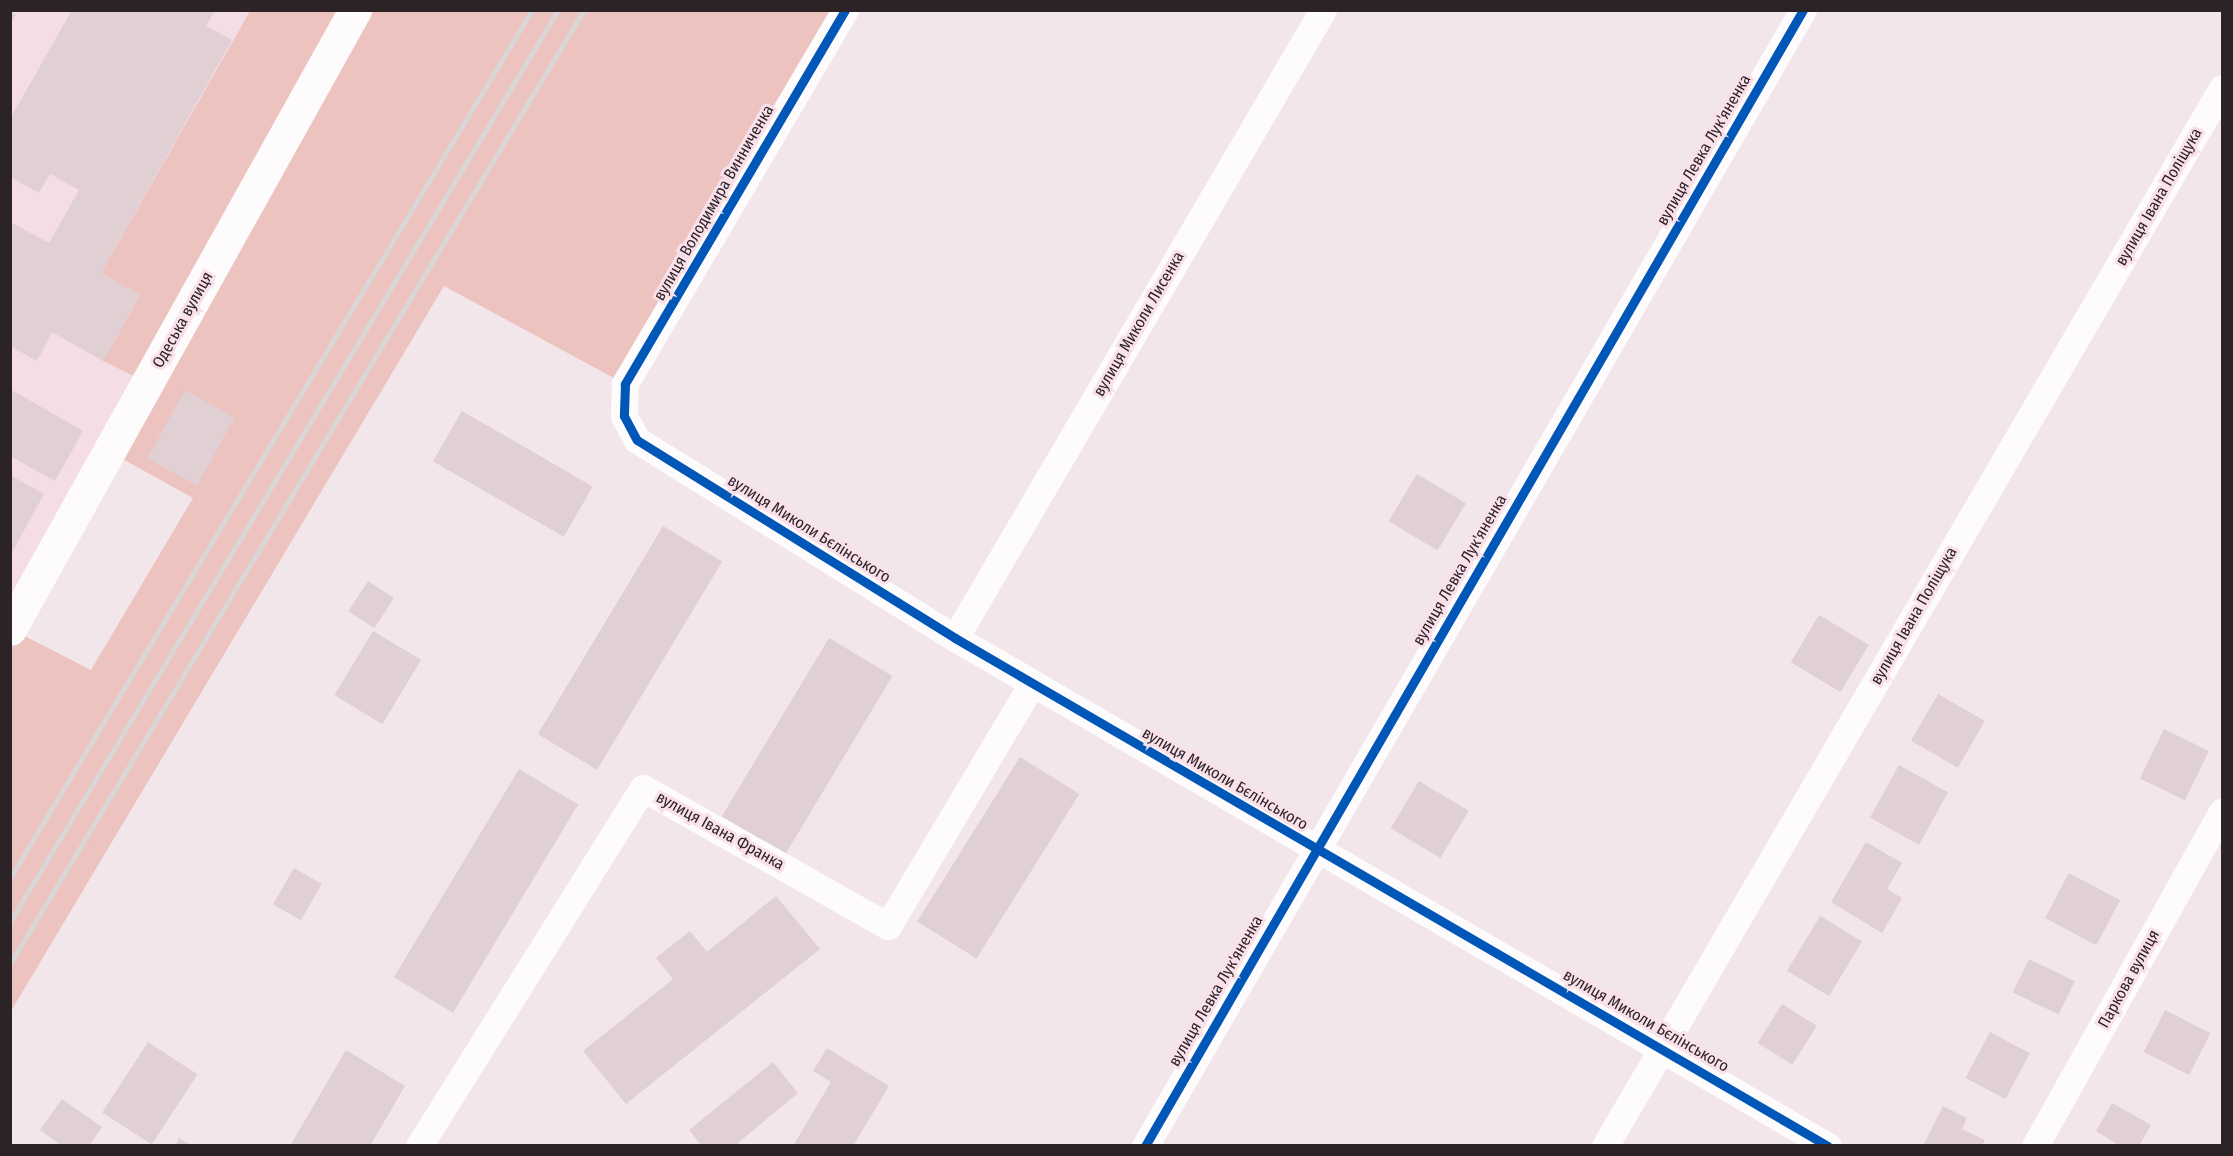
<!DOCTYPE html>
<meta charset="utf-8">
<style>
body{margin:0}
#map{position:relative;width:2233px;height:1156px;overflow:hidden;background:#f3e6eb;font-family:"Fira Sans Condensed",sans-serif}
div>[style]{position:absolute}
.built>*{inset:0;background:#f5dde7}
.green>*{inset:0;background:#ecc3be}
.building>*{inset:0;background:#e0cfd3;transform-origin:0 0}
.street>*{height:27px;margin:-13.5px;padding:0 13.5px;transform-origin:13.5px;border-radius:13.5px;background:#fdfbfc}
.secondary>*{height:33px;margin:-16.5px;padding:0 16.5px;transform-origin:16.5px;border-radius:16.5px;background:#fdfbfc}
.rail>*{height:4.5px;margin:-2.25px;padding:0 2.25px;transform-origin:2.25px;border-radius:2.25px;background:#dad5d7}
.cycleway>*{height:9px;margin:-4.5px;padding:0 4.5px;transform-origin:4.5px;border-radius:4.5px;background:#0057b8}
span{translate:-50% -50%;white-space:nowrap;text-align:center;line-height:1.15;-webkit-text-stroke:6px #f9e0ea;paint-order:stroke}
.street-label{font-size:16px;color:#2c2327}
.frame{position:absolute;inset:0;border:12px solid #2c2327;pointer-events:none}
</style>
<div id="map">
<div class="built">
<i style="clip-path:polygon(11px 11px,355px 11px,11px 629px)"></i>
</div>
<div class="green">
<i style="clip-path:polygon(250px 11px,845px 11px,625px 384px,444px 286px,11px 1011px,11px 629px,91px 670px,193px 498px,110px 452px,148px 383px,103px 361px,140px 295px,101px 273px)"></i>
</div>
<div class="building">
<i style="clip-path:polygon(72px 10px,215px 10px,206px 26px,232px 40px,101px 273px,140px 295px,103px 361px,52px 332px,37px 361px,10px 346px,10px 222px,49px 243px,79px 190px,50px 174px,39px 193px,10px 177px,10px 119px)"></i>
<i style="clip-path:polygon(10px 12px,16px 15px,10px 24px)"></i>
<i style="clip-path:polygon(10px 389px,83px 431px,55px 481px,10px 456px)"></i>
<i style="left:185px;top:390px;width:57px;height:78px;rotate:29deg"></i>
<i style="left:462px;top:411px;width:151px;height:58px;rotate:30deg"></i>
<i style="left:1417px;top:474px;width:57px;height:55px;rotate:31deg"></i>
<i style="clip-path:polygon(10px 475px,44px 494px,10px 556px)"></i>
<i style="left:663px;top:526px;width:69px;height:243px;rotate:31deg"></i>
<i style="left:368px;top:581px;width:31px;height:36px;rotate:33deg"></i>
<i style="left:1819px;top:615px;width:58px;height:55px;rotate:31deg"></i>
<i style="left:373px;top:631px;width:56px;height:75px;rotate:31deg"></i>
<i style="left:829px;top:638px;width:74px;height:208px;rotate:31deg"></i>
<i style="left:1938px;top:694px;width:54px;height:54px;rotate:30deg"></i>
<i style="left:2164px;top:729px;width:50px;height:55px;rotate:26deg"></i>
<i style="left:1020px;top:757px;width:70px;height:194px;rotate:32deg"></i>
<i style="left:1899px;top:765px;width:56px;height:60px;rotate:29deg"></i>
<i style="left:519px;top:769px;width:69px;height:243px;rotate:31deg"></i>
<i style="left:1419px;top:781px;width:58px;height:55px;rotate:31deg"></i>
<i style="clip-path:polygon(1866px 842px,1902px 863px,1887px 889px,1902px 898px,1882px 933px,1831px 902px)"></i>
<i style="left:294px;top:868px;width:32px;height:42px;rotate:30deg"></i>
<i style="left:2069px;top:873px;width:58px;height:51px;rotate:28deg"></i>
<i style="clip-path:polygon(776px 896px,820px 949px,626px 1104px,583px 1051px,673px 979px,656px 958px,690px 931px,707px 952px)"></i>
<i style="left:1820px;top:916px;width:49px;height:64px;rotate:31deg"></i>
<i style="left:2029px;top:959px;width:51px;height:37px;rotate:26deg"></i>
<i style="left:1782px;top:1004px;width:41px;height:46px;rotate:32deg"></i>
<i style="left:2165px;top:1010px;width:51px;height:47px;rotate:27deg"></i>
<i style="left:1990px;top:1032px;width:45px;height:52px;rotate:28deg"></i>
<i style="left:148px;top:1042px;width:59px;height:84px;rotate:33deg"></i>
<i style="clip-path:polygon(827px 1048px,889px 1086px,853px 1146px,793px 1146px,831px 1082px,813px 1071px)"></i>
<i style="clip-path:polygon(346px 1050px,405px 1086px,370px 1146px,290px 1146px)"></i>
<i style="clip-path:polygon(773px 1062px,798px 1093px,734px 1146px,702px 1146px,689px 1130px)"></i>
<i style="clip-path:polygon(62px 1099px,102px 1127px,89px 1146px,62px 1146px,40px 1130px)"></i>
<i style="clip-path:polygon(2112px 1103px,2151px 1125px,2139px 1146px,2120px 1146px,2096px 1131px)"></i>
<i style="clip-path:polygon(1943px 1106px,1967px 1118px,1962px 1129px,1985px 1140px,1982px 1146px,1923px 1146px)"></i>
<i style="clip-path:polygon(179px 1138px,193px 1146px,175px 1146px)"></i>
</div>
<div class="street">
<i style="left:845px;top:10px;width:434px;rotate:120.5deg"></i>
<i style="left:625px;top:384px;width:32px;rotate:92deg"></i>
<i style="left:624px;top:416px;width:27px;rotate:62deg"></i>
<i style="left:637px;top:440px;width:375px;rotate:31.9deg"></i>
<i style="left:955px;top:638px;width:1010px;rotate:30.2deg"></i>
<i style="left:955px;top:638px;width:728px;rotate:-59.63deg"></i>
<i style="left:419px;top:1146px;width:422px;rotate:-58deg"></i>
<i style="left:643px;top:788px;width:281px;rotate:29.4deg"></i>
<i style="left:888px;top:926px;width:282px;rotate:-59.3deg"></i>
<i style="left:1145px;top:1146px;width:1313px;rotate:-59.92deg"></i>
<i style="left:1605px;top:1146px;width:1225px;rotate:-59.75deg"></i>
<i style="left:2035px;top:1146px;width:383px;rotate:-60.8deg"></i>
</div>
<div class="secondary">
<i style="left:10px;top:629px;width:709px;rotate:-60.87deg"></i>
</div>
<div class="rail">
<i style="left:10px;top:878px;width:1013px;rotate:-58.98deg"></i>
<i style="left:10px;top:922px;width:1064px;rotate:-59deg"></i>
<i style="left:10px;top:964px;width:1113px;rotate:-58.97deg"></i>
</div>
<div class="cycleway">
<i style="left:845px;top:10px;width:434px;rotate:120.5deg"></i>
<i style="left:625px;top:384px;width:32px;rotate:92deg"></i>
<i style="left:624px;top:416px;width:27px;rotate:62deg"></i>
<i style="left:637px;top:440px;width:375px;rotate:31.9deg"></i>
<i style="left:955px;top:638px;width:1010px;rotate:30.2deg"></i>
<i style="left:1145px;top:1146px;width:1313px;rotate:-59.92deg"></i>
</div>
<div class="street-label">
<span style="left:1704px;top:150px;rotate:-60deg">вулиця Левка Лук'яненка</span>
<span style="left:2159px;top:197px;rotate:-60deg">вулиця Івана Поліщука</span>
<span style="left:714px;top:203px;rotate:-60deg">вулиця Володимира Винниченка</span>
<span style="left:183px;top:320px;rotate:-61deg">Одеська вулиця</span>
<span style="left:1139px;top:324px;rotate:-60deg">вулиця Миколи Лисенка</span>
<span style="left:809px;top:529px;rotate:32deg">вулиця Миколи Бєлінського</span>
<span style="left:1460px;top:570px;rotate:-60deg">вулиця Левка Лук'яненка</span>
<span style="left:1914px;top:616px;rotate:-60deg">вулиця Івана Поліщука</span>
<span style="left:1225px;top:779px;rotate:30deg">вулиця Миколи Бєлінського</span>
<span style="left:720px;top:831px;rotate:29deg">вулиця Івана Франка</span>
<span style="left:2129px;top:979px;rotate:-61deg">Паркова вулиця</span>
<span style="left:1216px;top:991px;rotate:-60deg">вулиця Левка Лук'яненка</span>
<span style="left:1646px;top:1021px;rotate:30deg">вулиця Миколи Бєлінського</span>
</div>
<div class="frame"></div>
</div>
